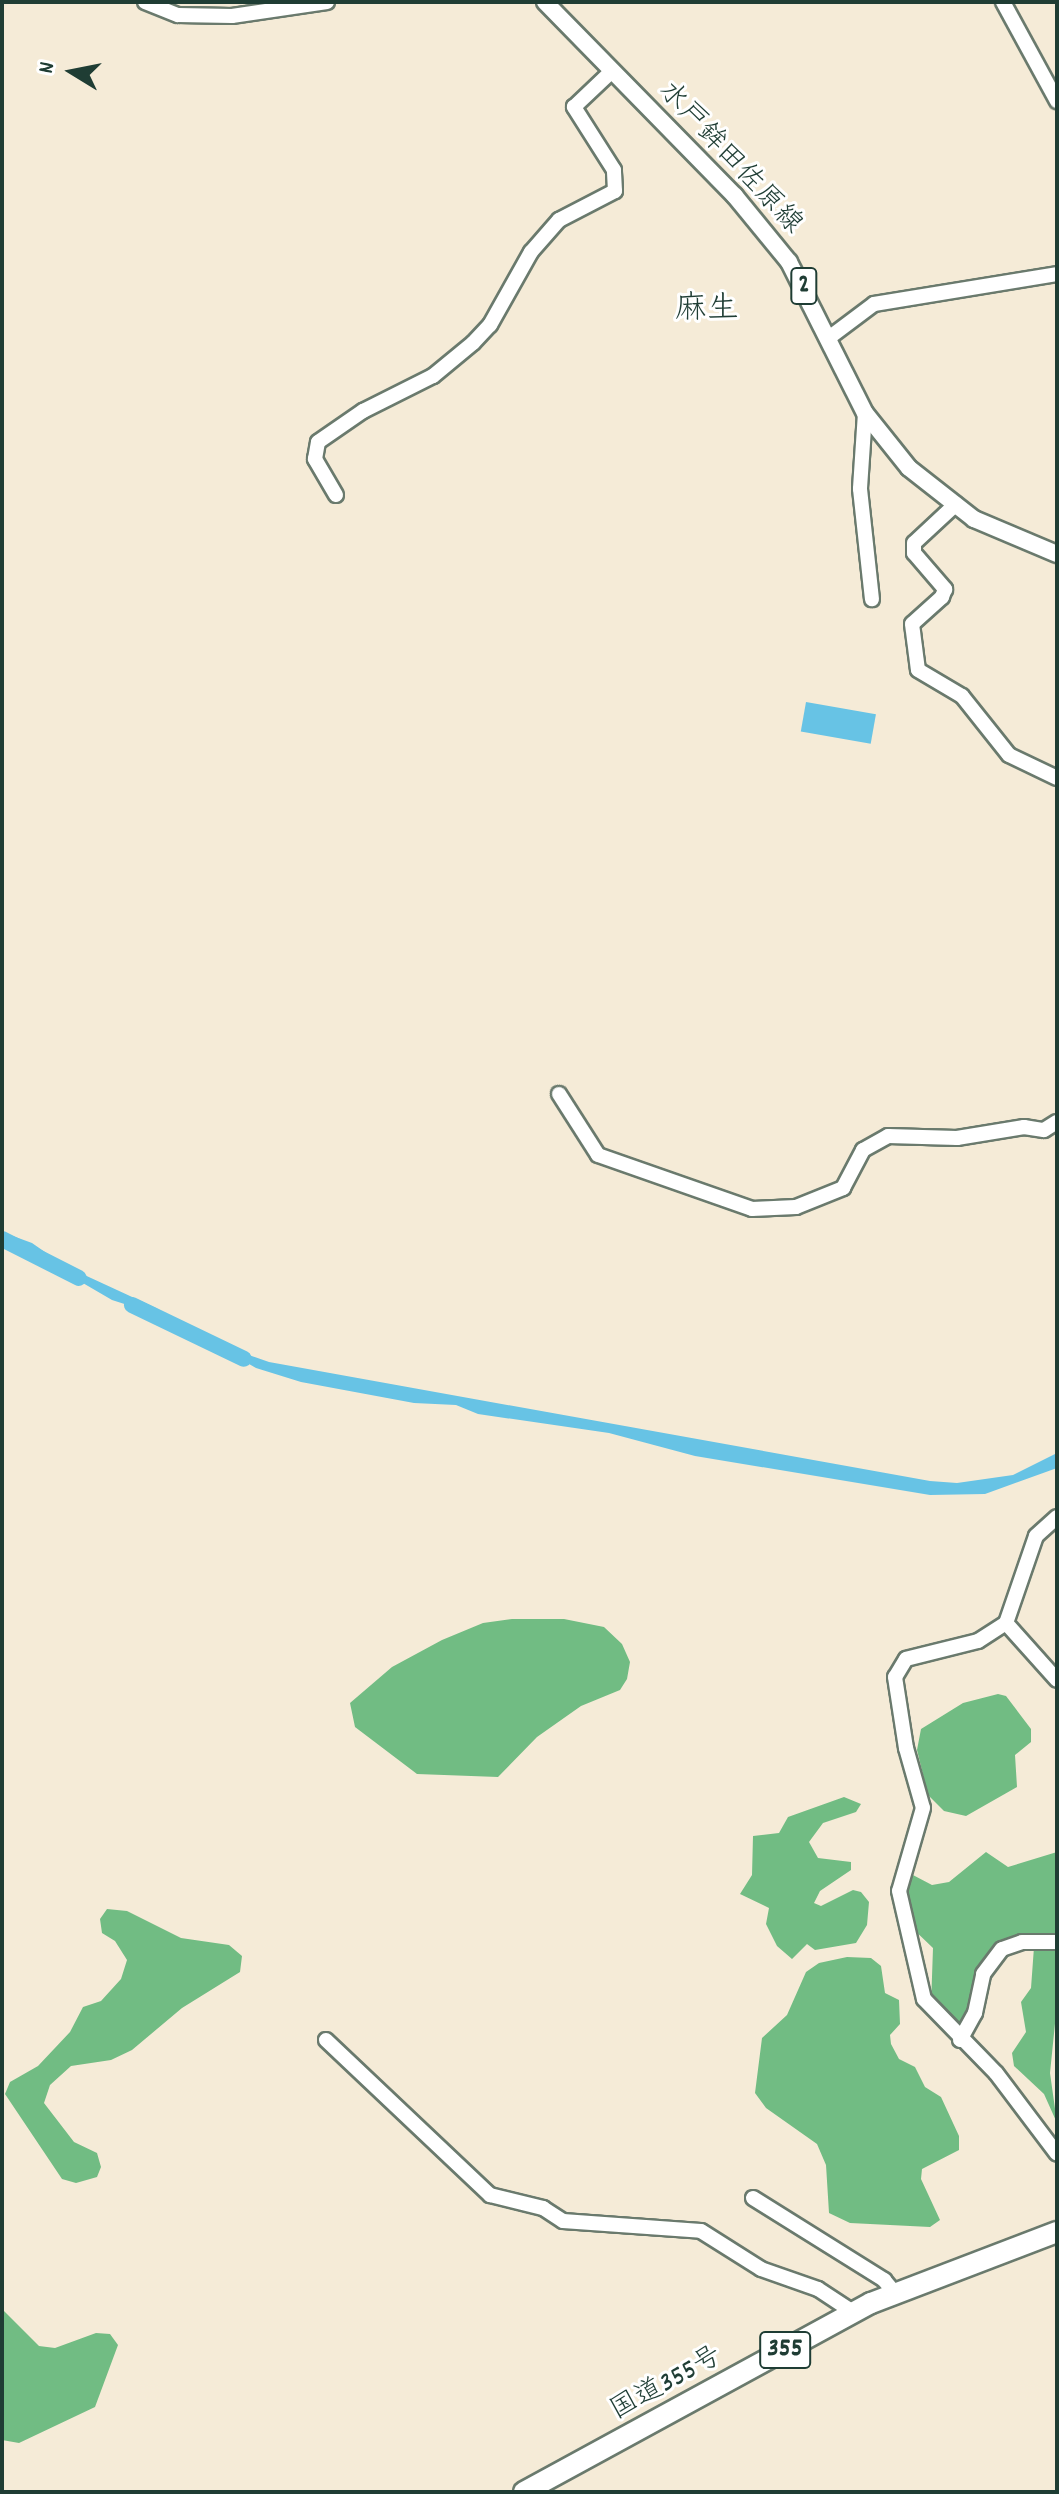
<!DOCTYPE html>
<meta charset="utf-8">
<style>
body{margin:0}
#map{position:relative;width:1059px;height:2494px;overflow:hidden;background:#f5ebd7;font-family:Dekko,"Klee One",sans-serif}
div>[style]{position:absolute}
.forest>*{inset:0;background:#71bc83}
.water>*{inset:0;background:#67c3e5;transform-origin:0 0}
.river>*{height:16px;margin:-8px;padding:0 8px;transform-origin:8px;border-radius:8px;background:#67c3e5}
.roads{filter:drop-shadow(2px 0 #6a7a6d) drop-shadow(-2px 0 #6a7a6d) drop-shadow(0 2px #6a7a6d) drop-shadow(0 -2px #6a7a6d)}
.minor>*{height:14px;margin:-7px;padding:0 7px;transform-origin:7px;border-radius:7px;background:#fff}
.major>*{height:16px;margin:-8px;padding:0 8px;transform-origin:8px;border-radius:8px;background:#fff}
.highway>*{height:20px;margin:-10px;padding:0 10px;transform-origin:10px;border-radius:10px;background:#fff}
span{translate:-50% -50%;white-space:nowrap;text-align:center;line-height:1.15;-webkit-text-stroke:6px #fff;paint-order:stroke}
.shield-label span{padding:2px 6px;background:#fff;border:2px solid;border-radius:6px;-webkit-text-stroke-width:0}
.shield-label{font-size:26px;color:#1f3d34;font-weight:700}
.street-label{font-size:28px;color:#1f3d34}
.quarter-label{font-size:32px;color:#1f3d34}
.frame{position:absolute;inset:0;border:4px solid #1f3d34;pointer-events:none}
.north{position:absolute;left:32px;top:32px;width:80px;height:80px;-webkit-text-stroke:6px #fff;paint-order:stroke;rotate:280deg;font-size:22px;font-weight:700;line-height:32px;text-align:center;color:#1f3d34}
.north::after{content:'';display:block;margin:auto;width:28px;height:36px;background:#1f3d34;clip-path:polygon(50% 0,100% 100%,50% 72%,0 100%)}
</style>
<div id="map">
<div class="forest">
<i style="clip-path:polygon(512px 1619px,564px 1619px,604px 1627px,622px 1644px,630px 1662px,627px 1679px,620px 1690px,581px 1706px,537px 1737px,498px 1777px,417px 1774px,355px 1727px,350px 1703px,392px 1667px,442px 1640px,483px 1623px)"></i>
<i style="clip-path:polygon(998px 1694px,1006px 1696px,1031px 1729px,1031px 1742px,1015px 1755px,1017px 1787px,966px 1816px,944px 1811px,928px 1795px,917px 1750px,921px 1729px,963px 1703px)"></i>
<i style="clip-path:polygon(844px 1797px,861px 1804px,856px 1812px,823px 1823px,809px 1842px,818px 1858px,851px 1862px,851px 1870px,820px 1891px,814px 1903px,821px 1906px,853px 1890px,861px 1892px,869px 1902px,867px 1925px,856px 1943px,815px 1950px,807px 1944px,792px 1959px,777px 1946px,766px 1924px,769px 1908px,740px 1894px,752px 1875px,753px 1836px,779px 1833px,788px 1817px)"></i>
<i style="clip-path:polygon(986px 1852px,1008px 1867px,1057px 1852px,1057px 2004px,1050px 2073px,1057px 2123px,1044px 2094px,1014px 2066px,1012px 2053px,1026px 2032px,1021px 2002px,1031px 1988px,1034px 1947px,1019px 1937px,978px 1983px,964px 2023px,957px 2026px,931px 2005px,933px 1948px,909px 1925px,904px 1876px,911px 1874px,932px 1885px,949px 1882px)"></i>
<i style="clip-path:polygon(107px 1909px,127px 1911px,181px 1938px,229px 1945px,242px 1956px,240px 1972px,182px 2008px,132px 2050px,111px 2060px,71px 2066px,50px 2085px,44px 2103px,74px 2142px,97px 2153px,101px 2167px,97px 2177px,76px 2183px,62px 2179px,5px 2094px,10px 2082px,38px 2066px,70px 2032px,83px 2007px,101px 2001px,121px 1979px,127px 1960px,115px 1941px,102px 1933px,100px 1919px)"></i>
<i style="clip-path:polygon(847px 1957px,871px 1958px,881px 1966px,885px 1993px,899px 2000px,900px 2024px,890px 2035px,891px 2044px,899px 2059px,915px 2067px,925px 2087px,941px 2097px,959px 2136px,959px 2150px,922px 2169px,921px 2179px,940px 2220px,930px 2227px,850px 2223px,829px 2213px,826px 2165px,817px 2144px,766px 2108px,755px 2093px,762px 2038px,787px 2015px,806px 1972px,819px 1963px)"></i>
<i style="clip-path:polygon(2px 2309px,39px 2346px,55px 2348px,96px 2333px,110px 2334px,118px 2345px,95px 2407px,19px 2443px,2px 2440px)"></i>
</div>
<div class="water">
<i style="left:806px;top:702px;width:71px;height:30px;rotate:10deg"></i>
<i style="clip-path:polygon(2px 1232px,32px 1243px,65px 1266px,156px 1308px,223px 1346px,269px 1362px,930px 1481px,957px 1483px,1013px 1475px,1057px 1453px,1057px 1468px,985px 1494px,930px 1495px,695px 1456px,609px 1433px,478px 1414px,456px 1405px,414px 1403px,301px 1382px,256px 1368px,171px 1319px,112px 1300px,64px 1272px,42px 1251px,2px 1239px)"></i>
</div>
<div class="river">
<i style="left:2px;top:1239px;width:86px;rotate:26.9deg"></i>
<i style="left:132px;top:1305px;width:124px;rotate:25.7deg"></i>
</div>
<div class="roads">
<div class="minor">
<i style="left:145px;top:2px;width:35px;rotate:22deg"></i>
<i style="left:178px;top:15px;width:54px;rotate:1.1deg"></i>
<i style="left:232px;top:16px;width:96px;rotate:-8.4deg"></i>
<i style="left:1003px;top:2px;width:113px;rotate:61.4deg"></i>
<i style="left:830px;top:337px;width:55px;rotate:-36.9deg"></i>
<i style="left:874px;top:304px;width:185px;rotate:-9.3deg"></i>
<i style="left:865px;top:413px;width:76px;rotate:93.8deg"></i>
<i style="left:860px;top:489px;width:111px;rotate:83.8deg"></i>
<i style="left:336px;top:495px;width:42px;rotate:-120.3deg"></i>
<i style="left:315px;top:459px;width:17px;rotate:-80deg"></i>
<i style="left:318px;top:442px;width:55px;rotate:-34.6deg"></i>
<i style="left:363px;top:411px;width:78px;rotate:-26.6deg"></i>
<i style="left:433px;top:376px;width:52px;rotate:-39.5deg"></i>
<i style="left:473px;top:343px;width:25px;rotate:-47deg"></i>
<i style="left:490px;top:325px;width:84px;rotate:-60.7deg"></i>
<i style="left:531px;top:252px;width:43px;rotate:-48.8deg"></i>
<i style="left:559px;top:220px;width:63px;rotate:-27.4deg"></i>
<i style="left:615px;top:191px;width:21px;rotate:-93deg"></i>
<i style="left:614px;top:170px;width:75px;rotate:-122.4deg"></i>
<i style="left:574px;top:107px;width:51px;rotate:-43.4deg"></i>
<i style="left:956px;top:504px;width:57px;rotate:137.1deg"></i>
<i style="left:914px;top:543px;width:10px;rotate:90deg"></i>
<i style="left:914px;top:553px;width:48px;rotate:49.3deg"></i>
<i style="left:945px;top:589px;width:9px;rotate:111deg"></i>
<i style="left:942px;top:597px;width:40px;rotate:138deg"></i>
<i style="left:912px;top:624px;width:46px;rotate:82.6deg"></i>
<i style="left:918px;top:670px;width:51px;rotate:30.6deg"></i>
<i style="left:962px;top:696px;width:75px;rotate:51.5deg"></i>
<i style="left:1009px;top:755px;width:53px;rotate:25.6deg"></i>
<i style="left:559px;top:1094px;width:72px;rotate:57.4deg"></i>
<i style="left:598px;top:1155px;width:163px;rotate:19.3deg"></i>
<i style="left:752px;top:1209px;width:44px;rotate:-2.6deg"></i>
<i style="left:796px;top:1207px;width:51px;rotate:-22deg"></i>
<i style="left:843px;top:1188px;width:43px;rotate:-62.2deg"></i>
<i style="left:863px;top:1150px;width:29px;rotate:-29deg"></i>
<i style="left:888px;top:1136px;width:69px;rotate:1.7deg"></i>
<i style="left:957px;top:1138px;width:68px;rotate:-9.3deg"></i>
<i style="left:1024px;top:1127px;width:20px;rotate:9deg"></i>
<i style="left:1044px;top:1130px;width:15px;rotate:-32deg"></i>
<i style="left:1057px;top:1517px;width:28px;rotate:138deg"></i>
<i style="left:1036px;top:1536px;width:92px;rotate:109deg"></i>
<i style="left:1006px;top:1623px;width:33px;rotate:147deg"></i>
<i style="left:978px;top:1641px;width:74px;rotate:166deg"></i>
<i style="left:906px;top:1659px;width:21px;rotate:121deg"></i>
<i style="left:895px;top:1677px;width:72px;rotate:81.2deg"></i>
<i style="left:906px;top:1748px;width:62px;rotate:74.2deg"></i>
<i style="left:923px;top:1808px;width:86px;rotate:106.1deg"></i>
<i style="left:899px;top:1891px;width:111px;rotate:77deg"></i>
<i style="left:924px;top:1999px;width:103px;rotate:45.8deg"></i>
<i style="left:996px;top:2073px;width:101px;rotate:53deg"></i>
<i style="left:1006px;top:1623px;width:76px;rotate:48.2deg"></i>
<i style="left:326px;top:2040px;width:226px;rotate:43.4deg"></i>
<i style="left:490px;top:2195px;width:55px;rotate:13.8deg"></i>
<i style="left:543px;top:2208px;width:24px;rotate:33deg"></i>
<i style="left:563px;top:2221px;width:138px;rotate:4.1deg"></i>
<i style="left:701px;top:2231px;width:71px;rotate:32.3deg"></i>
<i style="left:761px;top:2269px;width:60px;rotate:19.3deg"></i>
<i style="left:818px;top:2289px;width:42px;rotate:33.3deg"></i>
<i style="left:960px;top:2040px;width:31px;rotate:-61deg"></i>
<i style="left:975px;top:2013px;width:40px;rotate:-78deg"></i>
<i style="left:983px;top:1974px;width:31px;rotate:-53deg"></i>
<i style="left:1002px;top:1949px;width:21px;rotate:-19deg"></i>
<i style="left:1022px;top:1942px;width:35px"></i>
<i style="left:753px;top:2198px;width:155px;rotate:32deg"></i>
<i style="left:884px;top:2280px;width:16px;rotate:50deg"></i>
</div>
<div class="major">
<i style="left:545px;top:2px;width:272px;rotate:45.6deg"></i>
<i style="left:735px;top:196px;width:85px;rotate:50.7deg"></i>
<i style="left:789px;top:262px;width:169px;rotate:63.3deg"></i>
<i style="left:865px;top:413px;width:70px;rotate:51.3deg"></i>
<i style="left:909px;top:468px;width:83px;rotate:38.1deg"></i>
<i style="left:974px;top:519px;width:90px;rotate:22.9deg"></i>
</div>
<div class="highway">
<i style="left:524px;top:2492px;width:395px;rotate:-28.6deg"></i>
<i style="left:871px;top:2303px;width:199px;rotate:-20.9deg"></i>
</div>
</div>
<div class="shield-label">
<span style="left:804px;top:286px">2</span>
<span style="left:785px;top:2350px">355</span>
</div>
<div class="street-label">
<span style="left:729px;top:159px;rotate:47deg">水戸鉾田佐原線</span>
<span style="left:667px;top:2385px;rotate:-29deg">国道355号</span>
</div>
<div class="quarter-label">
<span style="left:707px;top:311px">麻生</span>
</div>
<div class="frame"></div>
<div class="north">N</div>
</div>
